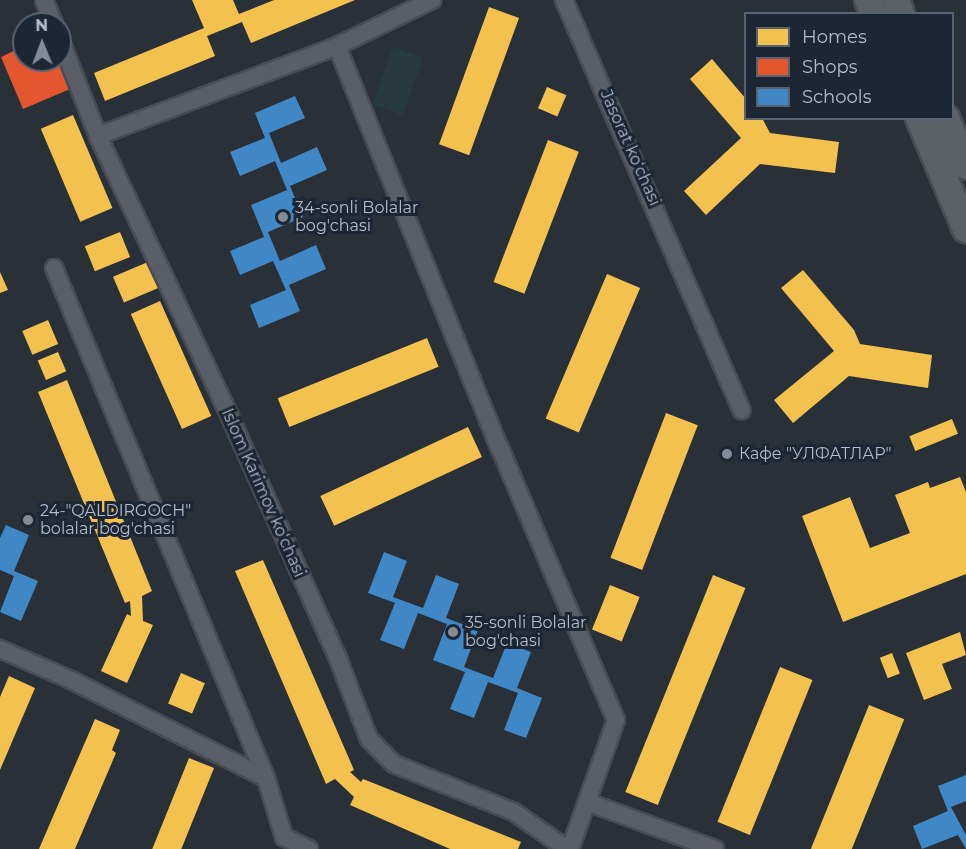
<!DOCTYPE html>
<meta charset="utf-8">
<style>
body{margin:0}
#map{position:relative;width:966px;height:849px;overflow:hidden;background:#2a3038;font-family:Montserrat,sans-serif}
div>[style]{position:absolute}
.green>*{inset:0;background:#273a3e;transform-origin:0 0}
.homes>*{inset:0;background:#f2c14e;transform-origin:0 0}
.shops>*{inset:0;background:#e4572e}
.schools>*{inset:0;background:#3f88c5}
.roads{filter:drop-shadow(2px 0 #484c53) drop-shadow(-2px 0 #484c53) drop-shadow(0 2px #484c53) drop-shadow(0 -2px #484c53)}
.street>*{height:16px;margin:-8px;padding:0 8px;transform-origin:8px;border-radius:8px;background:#5a5e66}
.primary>*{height:26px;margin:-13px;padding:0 13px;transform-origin:13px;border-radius:13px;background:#5c6168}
.dots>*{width:16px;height:16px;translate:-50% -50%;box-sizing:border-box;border:3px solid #1d2633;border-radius:50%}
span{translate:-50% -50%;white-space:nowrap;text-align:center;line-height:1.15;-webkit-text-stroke:6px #1d2633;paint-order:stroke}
.street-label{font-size:16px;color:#b4bcc9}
.poi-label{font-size:16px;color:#b4bcc9}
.left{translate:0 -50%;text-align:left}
.legend{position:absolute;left:744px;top:12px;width:210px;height:108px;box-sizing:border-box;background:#1d2633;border:2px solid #59626f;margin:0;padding:8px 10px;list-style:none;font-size:18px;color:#b4bcc9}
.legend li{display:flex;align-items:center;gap:12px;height:30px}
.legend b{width:30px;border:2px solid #59626f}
.north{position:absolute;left:12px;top:12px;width:60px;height:60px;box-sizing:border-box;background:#1d2633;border:2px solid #59626f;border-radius:50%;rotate:359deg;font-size:16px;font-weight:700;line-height:24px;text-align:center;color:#b4bcc9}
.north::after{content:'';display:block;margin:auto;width:21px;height:27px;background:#848b96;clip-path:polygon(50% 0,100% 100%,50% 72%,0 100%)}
</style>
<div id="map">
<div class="green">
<i style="left:393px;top:47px;width:32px;height:61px;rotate:20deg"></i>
</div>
<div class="homes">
<i style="clip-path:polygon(192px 0,233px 0,239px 14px,274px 0,355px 0,251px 43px,242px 22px,207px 36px,215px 56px,105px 101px,94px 73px,204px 28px)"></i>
<i style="left:489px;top:7px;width:32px;height:146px;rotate:20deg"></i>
<i style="clip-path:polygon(712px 59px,746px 99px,746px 118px,762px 118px,770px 133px,839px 142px,835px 173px,760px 164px,706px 215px,684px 191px,741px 138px,690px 79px)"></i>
<i style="left:547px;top:87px;width:21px;height:23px;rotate:23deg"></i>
<i style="left:73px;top:115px;width:101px;height:35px;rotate:67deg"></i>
<i style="left:548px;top:140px;width:33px;height:152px;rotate:21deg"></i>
<i style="left:120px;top:232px;width:27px;height:38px;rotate:68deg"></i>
<i style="left:148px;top:262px;width:28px;height:38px;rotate:67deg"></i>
<i style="clip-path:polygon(803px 270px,854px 330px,860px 344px,932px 355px,928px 388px,849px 376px,793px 423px,774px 400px,834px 351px,781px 288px)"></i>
<i style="clip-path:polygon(0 272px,8px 290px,0 293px)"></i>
<i style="left:607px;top:274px;width:36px;height:157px;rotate:23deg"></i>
<i style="left:160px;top:301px;width:126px;height:32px;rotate:66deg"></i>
<i style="left:48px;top:320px;width:26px;height:28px;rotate:67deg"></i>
<i style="left:427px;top:338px;width:31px;height:161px;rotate:68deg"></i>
<i style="left:58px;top:352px;width:21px;height:22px;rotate:67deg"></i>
<i style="clip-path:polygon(67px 380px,152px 591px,142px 596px,143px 621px,153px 625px,127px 683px,101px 671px,127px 614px,131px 616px,130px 601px,125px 603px,38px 392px)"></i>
<i style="left:666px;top:413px;width:34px;height:155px;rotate:21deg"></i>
<i style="left:952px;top:419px;width:16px;height:46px;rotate:68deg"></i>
<i style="left:468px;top:427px;width:33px;height:163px;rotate:65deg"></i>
<i style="clip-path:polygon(960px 477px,966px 492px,966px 574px,843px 622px,802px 516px,850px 497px,870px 548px,910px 533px,895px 495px,928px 482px,930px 488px)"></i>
<i style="clip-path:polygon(263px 560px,354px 770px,350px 772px,361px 782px,363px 779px,521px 842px,518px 849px,450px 849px,350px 805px,354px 797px,335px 779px,326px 784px,235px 571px)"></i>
<i style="left:713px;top:575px;width:35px;height:234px;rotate:22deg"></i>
<i style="left:610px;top:585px;width:32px;height:48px;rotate:22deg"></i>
<i style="clip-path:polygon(960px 632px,966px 655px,942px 664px,952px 689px,924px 700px,906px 653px)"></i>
<i style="left:892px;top:653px;width:22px;height:13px;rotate:69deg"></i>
<i style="left:780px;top:667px;width:35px;height:167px;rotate:22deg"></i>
<i style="left:181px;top:673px;width:26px;height:33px;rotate:23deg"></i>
<i style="clip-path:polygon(9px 676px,35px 688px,0 770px,0 697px)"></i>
<i style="left:869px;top:705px;width:38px;height:155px;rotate:22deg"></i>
<i style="clip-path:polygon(95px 719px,120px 730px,112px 750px,116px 753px,75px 849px,39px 849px)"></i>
<i style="left:189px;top:758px;width:27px;height:99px;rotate:22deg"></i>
</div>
<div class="shops">
<i style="clip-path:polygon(24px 46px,24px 60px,57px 60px,70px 89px,23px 109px,1px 57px)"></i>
</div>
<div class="schools">
<i style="clip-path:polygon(295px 96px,305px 118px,269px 133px,281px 163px,317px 147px,327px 170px,290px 186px,303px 217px,268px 232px,280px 261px,316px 245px,326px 269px,289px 285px,300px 311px,259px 328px,250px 305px,286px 290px,273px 261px,240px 275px,230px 251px,264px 237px,251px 205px,287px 190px,275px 161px,240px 176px,230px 152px,265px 138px,255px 113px)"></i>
<i style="clip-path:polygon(6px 525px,29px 535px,14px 571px,38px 581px,21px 621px,0 612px,14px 576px,0 570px,0 538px)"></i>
<i style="clip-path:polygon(384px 552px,407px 561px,393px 597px,423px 608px,436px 575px,459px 584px,446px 618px,478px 630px,464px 667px,493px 678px,507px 643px,531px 652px,517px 688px,542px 698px,526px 738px,504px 730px,518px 693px,488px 682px,474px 718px,450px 709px,465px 672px,433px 660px,447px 624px,418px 613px,404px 649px,380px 640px,395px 603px,368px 593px)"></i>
<i style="clip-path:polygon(966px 775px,966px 801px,951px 807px,966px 835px,966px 849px,958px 835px,922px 849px,913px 826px,948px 811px,938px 786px)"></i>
</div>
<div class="roads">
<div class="street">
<i style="left:44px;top:0;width:26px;rotate:67deg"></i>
<i style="left:564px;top:0;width:447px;rotate:66.6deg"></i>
<i style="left:60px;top:39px;width:104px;rotate:68.6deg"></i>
<i style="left:98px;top:136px;width:310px;rotate:64.8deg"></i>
<i style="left:230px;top:417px;width:262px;rotate:65.9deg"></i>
<i style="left:337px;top:656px;width:89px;rotate:68.9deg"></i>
<i style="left:369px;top:739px;width:35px;rotate:45deg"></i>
<i style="left:394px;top:764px;width:129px;rotate:21.8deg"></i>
<i style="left:514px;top:812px;width:65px;rotate:34.9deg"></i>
<i style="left:337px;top:46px;width:432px;rotate:68deg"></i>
<i style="left:499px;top:446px;width:298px;rotate:66.9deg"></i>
<i style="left:616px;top:720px;width:137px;rotate:109.6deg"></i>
<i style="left:98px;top:136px;width:255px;rotate:-20.6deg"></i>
<i style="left:337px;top:46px;width:106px;rotate:-25.8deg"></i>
<i style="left:54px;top:268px;width:552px;rotate:67.43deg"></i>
<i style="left:266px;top:778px;width:62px;rotate:73deg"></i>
<i style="left:284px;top:837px;width:28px;rotate:26deg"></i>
<i style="left:0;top:649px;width:77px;rotate:23.6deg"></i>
<i style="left:71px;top:680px;width:218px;rotate:26.7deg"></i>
<i style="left:590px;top:803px;width:133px;rotate:20.2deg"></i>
</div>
<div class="primary">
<i style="left:868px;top:0;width:15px;rotate:67deg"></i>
<i style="left:896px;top:0;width:15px;rotate:70deg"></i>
<i style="left:919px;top:118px;width:121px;rotate:67.1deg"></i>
<i style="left:946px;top:118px;width:52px;rotate:67.4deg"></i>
</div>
</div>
<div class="dots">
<i style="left:283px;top:217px;background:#848b96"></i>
<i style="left:727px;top:454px;background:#848b96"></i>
<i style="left:28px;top:520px;background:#848b96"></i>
<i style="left:453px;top:632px;background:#848b96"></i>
</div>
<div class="street-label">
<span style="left:630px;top:148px;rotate:66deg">Jasorat ko‘chasi</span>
<span style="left:263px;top:493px;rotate:66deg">Islom Karimov ko‘chasi</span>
</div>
<div class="poi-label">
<span class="left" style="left:295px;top:217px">34-sonli Bolalar<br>bog'chasi</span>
<span class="left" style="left:739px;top:454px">Кафе "УЛФАТЛАР"</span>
<span class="left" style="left:40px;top:520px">24-"QALDIRGOCH"<br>bolalar bog'chasi</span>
<span class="left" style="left:465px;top:632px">35-sonli Bolalar<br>bog'chasi</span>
</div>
<ul class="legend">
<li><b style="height:16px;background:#f2c14e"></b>Homes</li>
<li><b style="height:16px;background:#e4572e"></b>Shops</li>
<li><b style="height:16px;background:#3f88c5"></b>Schools</li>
</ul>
<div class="north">N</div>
</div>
